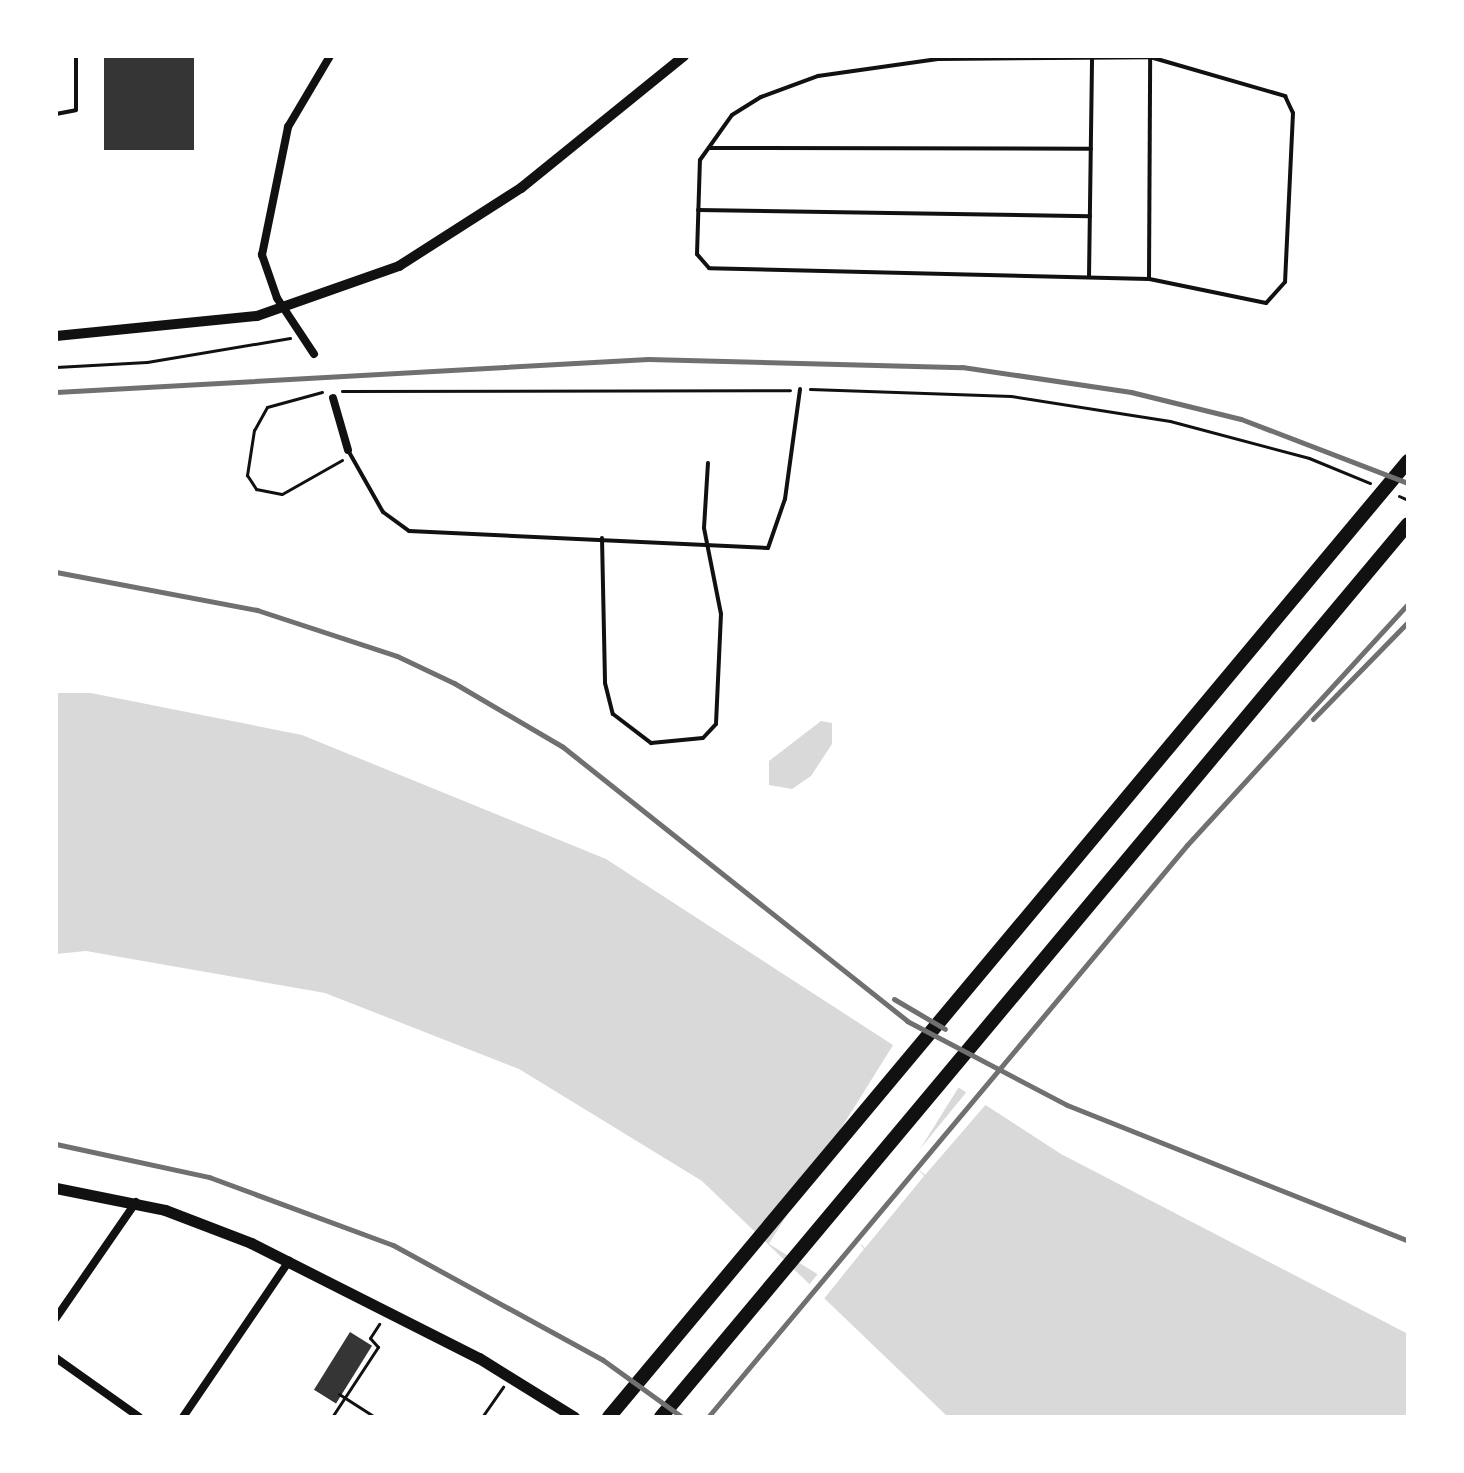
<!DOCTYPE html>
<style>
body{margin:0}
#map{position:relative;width:1464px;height:1473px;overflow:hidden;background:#fff;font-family:"Nunito Sans",sans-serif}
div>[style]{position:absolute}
.water>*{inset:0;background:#d9d9d9}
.pier>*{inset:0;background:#fff;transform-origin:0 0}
.building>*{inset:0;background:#353535;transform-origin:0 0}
.path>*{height:3px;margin:-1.5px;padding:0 1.5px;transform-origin:1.5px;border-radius:1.5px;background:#111}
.service>*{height:4px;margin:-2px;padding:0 2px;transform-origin:2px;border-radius:2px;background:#111}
.minor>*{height:8px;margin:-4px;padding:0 4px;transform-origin:4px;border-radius:4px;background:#111}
.tertiary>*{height:10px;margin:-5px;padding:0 5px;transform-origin:5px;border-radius:5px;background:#111}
.secondary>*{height:11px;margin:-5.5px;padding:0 5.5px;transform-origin:5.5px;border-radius:5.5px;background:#111}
.motorway>*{height:14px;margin:-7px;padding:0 7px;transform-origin:7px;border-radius:7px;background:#111}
.rail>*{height:5px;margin:-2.5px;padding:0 2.5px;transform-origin:2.5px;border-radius:2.5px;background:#707070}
span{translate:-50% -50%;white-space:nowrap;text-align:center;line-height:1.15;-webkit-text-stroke:6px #fff;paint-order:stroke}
.frame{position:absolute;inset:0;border:58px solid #fff;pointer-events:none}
</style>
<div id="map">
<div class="water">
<i style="clip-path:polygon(56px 693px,91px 693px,302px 735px,606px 859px,1061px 1154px,1408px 1334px,1408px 1417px,948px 1417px,702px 1181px,519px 1069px,325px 993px,86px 951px,56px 954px)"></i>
<i style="clip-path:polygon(821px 721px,832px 723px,832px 744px,811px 776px,792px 789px,769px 785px,769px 761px)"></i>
</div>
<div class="pier">
<i style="left:895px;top:1042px;width:78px;height:238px;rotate:32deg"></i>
<i style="clip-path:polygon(969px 1089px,988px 1102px,925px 1175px,916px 1167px,924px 1176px,865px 1248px,857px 1241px,864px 1249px,823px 1300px,808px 1286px)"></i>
</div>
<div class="building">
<i style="left:104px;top:56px;width:90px;height:94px"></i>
<i style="left:350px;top:1332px;width:26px;height:68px;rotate:32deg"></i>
</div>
<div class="path">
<i style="left:56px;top:367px;width:91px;rotate:-3.1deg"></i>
<i style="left:147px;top:362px;width:145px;rotate:-9.5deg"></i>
<i style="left:810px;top:389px;width:201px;rotate:2deg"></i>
<i style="left:1011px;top:396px;width:161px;rotate:8.9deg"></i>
<i style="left:1170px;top:421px;width:144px;rotate:14.9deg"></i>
<i style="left:1309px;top:458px;width:66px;rotate:22.3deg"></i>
<i style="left:342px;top:391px;width:448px;rotate:-0.1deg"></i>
<i style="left:322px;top:392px;width:57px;rotate:164.7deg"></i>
<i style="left:267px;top:407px;width:26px;rotate:119deg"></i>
<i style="left:254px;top:430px;width:46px;rotate:98.8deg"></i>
<i style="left:247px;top:475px;width:17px;rotate:57deg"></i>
<i style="left:256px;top:489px;width:26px;rotate:11deg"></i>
<i style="left:282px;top:494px;width:69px;rotate:-29.5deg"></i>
<i style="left:1399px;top:496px;width:10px;rotate:24deg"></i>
<i style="left:339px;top:1394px;width:43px;rotate:32.6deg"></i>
<i style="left:332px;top:1417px;width:84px;rotate:-56.7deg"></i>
<i style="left:378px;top:1347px;width:12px;rotate:-132deg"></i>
<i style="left:370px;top:1338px;width:17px;rotate:-57deg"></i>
<i style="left:482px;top:1417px;width:37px;rotate:-55deg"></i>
</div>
<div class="service">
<i style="left:56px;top:114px;width:20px;rotate:-11deg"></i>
<i style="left:76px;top:110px;width:54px;rotate:-90deg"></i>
<i style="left:709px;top:148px;width:382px;rotate:0.1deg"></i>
<i style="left:698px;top:210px;width:392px;rotate:0.9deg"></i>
<i style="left:1089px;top:277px;width:219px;rotate:-89.2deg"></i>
<i style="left:1149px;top:279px;width:440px;rotate:-178.6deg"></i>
<i style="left:709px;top:268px;width:18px;rotate:-131deg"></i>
<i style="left:697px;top:254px;width:94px;rotate:-88.2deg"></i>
<i style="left:700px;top:160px;width:55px;rotate:-54.6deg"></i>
<i style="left:732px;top:115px;width:34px;rotate:-32deg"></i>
<i style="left:761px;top:97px;width:61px;rotate:-20.2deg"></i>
<i style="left:818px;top:76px;width:121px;rotate:-8.1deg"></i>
<i style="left:938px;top:59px;width:212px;rotate:-0.5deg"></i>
<i style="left:1150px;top:57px;width:141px;rotate:16.1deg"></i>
<i style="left:1285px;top:96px;width:19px;rotate:65deg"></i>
<i style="left:1293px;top:113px;width:169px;rotate:92.7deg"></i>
<i style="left:1285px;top:282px;width:28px;rotate:132deg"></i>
<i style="left:1266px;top:303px;width:119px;rotate:-168.4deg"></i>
<i style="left:1149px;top:279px;width:222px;rotate:-89.7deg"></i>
<i style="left:1150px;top:57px;width:1px;rotate:-45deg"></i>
<i style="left:349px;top:452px;width:69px;rotate:60.5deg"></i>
<i style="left:383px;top:512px;width:32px;rotate:36deg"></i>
<i style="left:409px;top:531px;width:359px;rotate:2.7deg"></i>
<i style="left:768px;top:548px;width:52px;rotate:-70.9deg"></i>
<i style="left:785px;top:499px;width:111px;rotate:-82.2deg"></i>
<i style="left:602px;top:538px;width:145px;rotate:88.8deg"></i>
<i style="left:605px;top:683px;width:32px;rotate:76deg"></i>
<i style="left:613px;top:714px;width:48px;rotate:37.3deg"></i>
<i style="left:651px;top:743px;width:52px;rotate:-5.5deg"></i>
<i style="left:703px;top:738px;width:19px;rotate:-47deg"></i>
<i style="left:716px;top:724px;width:110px;rotate:-87.4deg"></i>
<i style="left:721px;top:614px;width:88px;rotate:-101.2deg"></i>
<i style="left:704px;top:528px;width:65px;rotate:-86.5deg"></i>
</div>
<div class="minor">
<i style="left:314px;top:354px;width:67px;rotate:-123.5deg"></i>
<i style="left:277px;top:298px;width:46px;rotate:-109.2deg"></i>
<i style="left:262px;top:255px;width:131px;rotate:-78.5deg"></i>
<i style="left:288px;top:127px;width:82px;rotate:-59.4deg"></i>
<i style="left:333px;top:398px;width:54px;rotate:73.9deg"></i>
<i style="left:56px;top:1318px;width:141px;rotate:-55.4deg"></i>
<i style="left:56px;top:1358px;width:102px;rotate:35.4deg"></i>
<i style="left:183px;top:1417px;width:189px;rotate:-55.8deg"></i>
</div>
<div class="tertiary">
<i style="left:56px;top:336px;width:202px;rotate:-5.7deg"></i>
<i style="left:257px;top:316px;width:151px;rotate:-19.4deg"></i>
<i style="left:399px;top:266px;width:145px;rotate:-32.6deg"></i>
<i style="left:521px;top:188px;width:210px;rotate:-39deg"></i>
</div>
<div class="secondary">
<i style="left:56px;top:1188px;width:111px;rotate:11.4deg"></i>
<i style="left:165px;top:1210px;width:92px;rotate:21deg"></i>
<i style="left:251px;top:1243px;width:255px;rotate:26.8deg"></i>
<i style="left:479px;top:1358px;width:112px;rotate:31.8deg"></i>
</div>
<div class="motorway">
<i style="left:609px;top:1417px;width:1246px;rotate:-50.11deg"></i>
<i style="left:661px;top:1417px;width:1164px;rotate:-50.09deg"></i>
</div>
<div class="rail">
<i style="left:56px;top:392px;width:593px;rotate:-3.19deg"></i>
<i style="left:648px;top:359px;width:314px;rotate:1.5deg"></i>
<i style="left:962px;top:367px;width:171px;rotate:8.4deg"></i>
<i style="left:1131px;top:392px;width:113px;rotate:13.8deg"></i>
<i style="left:1241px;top:419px;width:179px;rotate:21deg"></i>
<i style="left:56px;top:572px;width:205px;rotate:10.7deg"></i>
<i style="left:257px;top:610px;width:147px;rotate:18.2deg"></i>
<i style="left:397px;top:656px;width:63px;rotate:25.3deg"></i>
<i style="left:454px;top:683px;width:126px;rotate:30.4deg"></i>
<i style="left:563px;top:747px;width:440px;rotate:38.5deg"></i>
<i style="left:907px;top:1021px;width:181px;rotate:27.7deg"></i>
<i style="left:1067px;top:1105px;width:367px;rotate:21.7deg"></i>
<i style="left:1313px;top:719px;width:136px;rotate:-45.6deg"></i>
<i style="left:894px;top:999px;width:59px;rotate:30.5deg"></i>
<i style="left:56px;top:1144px;width:157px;rotate:12.2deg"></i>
<i style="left:209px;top:1177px;width:196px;rotate:20.3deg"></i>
<i style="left:393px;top:1245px;width:239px;rotate:28.7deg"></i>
<i style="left:603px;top:1360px;width:97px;rotate:35.8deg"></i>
<i style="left:708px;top:1417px;width:746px;rotate:-50.06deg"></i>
<i style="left:1187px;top:845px;width:327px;rotate:-47.5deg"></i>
</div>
<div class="frame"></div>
</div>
